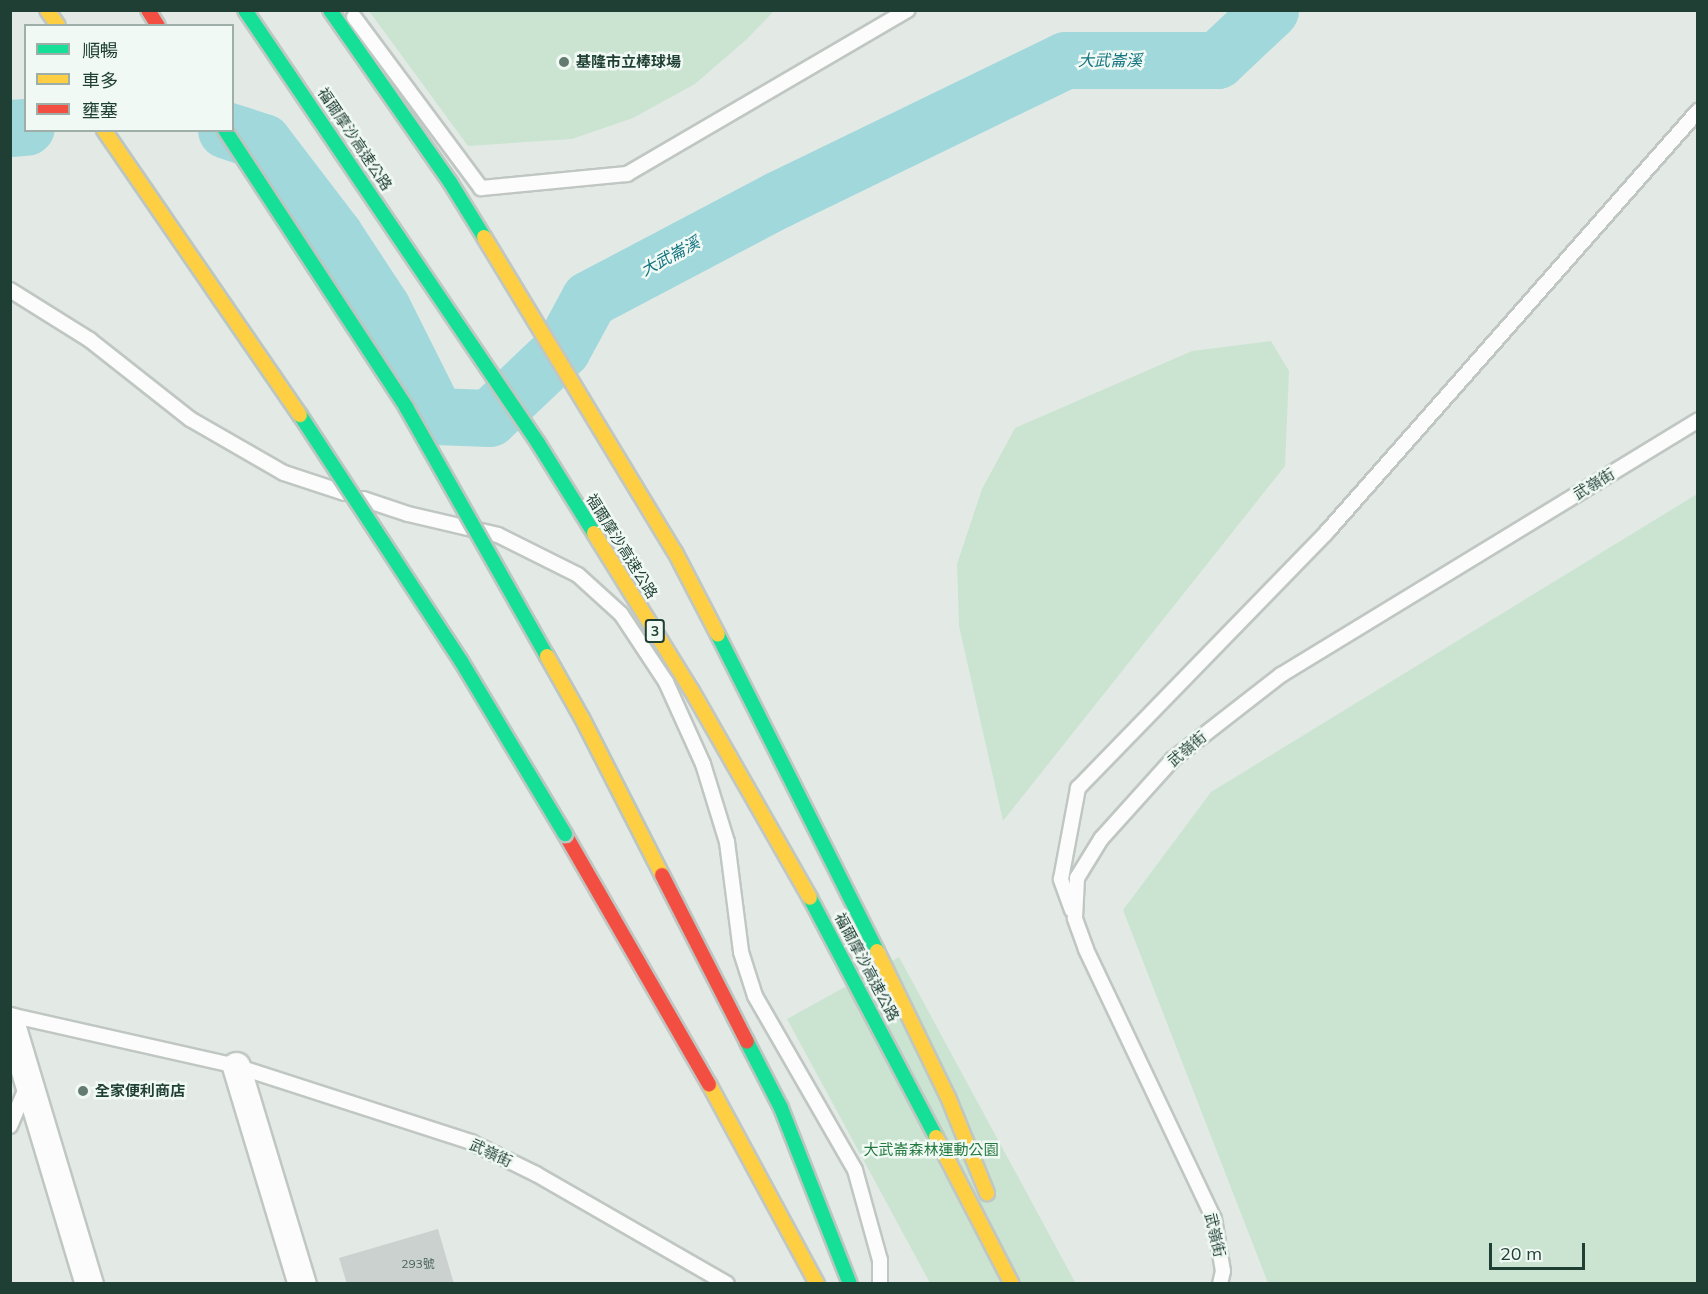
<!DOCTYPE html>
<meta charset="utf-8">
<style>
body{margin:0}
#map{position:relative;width:1708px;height:1294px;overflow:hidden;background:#e3eae6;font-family:Mulish,"Noto Sans TC",sans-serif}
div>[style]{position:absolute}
.green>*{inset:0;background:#cbe4d1}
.river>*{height:57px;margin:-28.5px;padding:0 28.5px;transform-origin:28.5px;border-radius:28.5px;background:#a0d8dc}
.building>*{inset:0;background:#cad1ce}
.roads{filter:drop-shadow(2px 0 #c0c7c3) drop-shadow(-2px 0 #c0c7c3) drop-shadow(0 2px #c0c7c3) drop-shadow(0 -2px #c0c7c3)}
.lane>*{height:14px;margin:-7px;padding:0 7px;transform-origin:7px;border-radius:7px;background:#fbfcfb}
.street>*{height:27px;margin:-13.5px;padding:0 13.5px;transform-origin:13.5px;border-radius:13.5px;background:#fbfcfb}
.fast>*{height:14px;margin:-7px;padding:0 7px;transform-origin:7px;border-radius:7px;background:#16e098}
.slow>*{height:14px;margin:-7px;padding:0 7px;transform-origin:7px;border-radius:7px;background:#ffcf43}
.jam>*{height:14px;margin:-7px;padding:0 7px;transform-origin:7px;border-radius:7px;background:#f24e42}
.bridges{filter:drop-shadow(2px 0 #bbc6c2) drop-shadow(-2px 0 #bbc6c2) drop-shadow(0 2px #bbc6c2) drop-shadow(0 -2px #bbc6c2)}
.fast-bridge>*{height:14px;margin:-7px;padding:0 7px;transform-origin:7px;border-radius:7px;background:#16e098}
.slow-bridge>*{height:14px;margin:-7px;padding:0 7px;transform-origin:7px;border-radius:7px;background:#ffcf43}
.jam-bridge>*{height:14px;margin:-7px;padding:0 7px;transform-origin:7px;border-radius:7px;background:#f24e42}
.dots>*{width:16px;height:16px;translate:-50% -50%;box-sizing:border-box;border:3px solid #f1f9f5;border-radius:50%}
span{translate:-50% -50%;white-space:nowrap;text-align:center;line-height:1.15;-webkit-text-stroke:5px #f1f9f5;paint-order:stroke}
.number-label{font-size:12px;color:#4a645b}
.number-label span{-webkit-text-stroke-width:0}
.shield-label span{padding:2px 4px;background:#f1f9f5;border:2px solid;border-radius:4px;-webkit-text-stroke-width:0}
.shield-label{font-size:14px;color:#1f3f34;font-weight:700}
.poi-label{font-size:15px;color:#1f3f34;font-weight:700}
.left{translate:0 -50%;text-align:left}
.street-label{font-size:15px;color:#1f3f34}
.park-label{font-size:15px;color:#257a41}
.water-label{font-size:16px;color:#137581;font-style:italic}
.frame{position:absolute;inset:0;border:12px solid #1f3f34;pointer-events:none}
.legend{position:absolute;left:24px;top:24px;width:210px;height:108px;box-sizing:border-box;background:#f1f9f5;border:2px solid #9dafa8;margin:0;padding:8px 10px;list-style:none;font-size:18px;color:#1f3f34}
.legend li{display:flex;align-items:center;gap:12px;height:30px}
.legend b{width:30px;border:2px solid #9dafa8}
.scale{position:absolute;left:1489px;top:1243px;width:96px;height:27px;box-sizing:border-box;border:3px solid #1f3f34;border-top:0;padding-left:8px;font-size:18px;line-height:21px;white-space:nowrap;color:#1f3f34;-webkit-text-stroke:4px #f1f9f5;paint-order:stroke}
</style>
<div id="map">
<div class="green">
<i style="clip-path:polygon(369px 11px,774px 11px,747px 39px,695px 84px,633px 118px,572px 139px,468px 146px)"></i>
<i style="clip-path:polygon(1271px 341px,1289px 371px,1285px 466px,1003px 821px,959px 626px,957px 564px,982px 489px,1015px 428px,1192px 351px)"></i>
<i style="clip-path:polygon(1697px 494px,1697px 1283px,1268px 1283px,1123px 910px,1211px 792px)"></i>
<i style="clip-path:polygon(899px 957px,1075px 1282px,1073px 1284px,930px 1283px,787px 1019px)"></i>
</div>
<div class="river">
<i style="left:10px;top:128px;width:16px;rotate:-4deg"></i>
<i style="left:226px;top:130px;width:39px;rotate:18deg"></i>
<i style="left:263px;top:142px;width:117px;rotate:52.6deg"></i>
<i style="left:334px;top:235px;width:87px;rotate:56.7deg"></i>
<i style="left:382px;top:308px;width:121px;rotate:63.4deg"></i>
<i style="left:436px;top:416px;width:53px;rotate:2.2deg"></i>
<i style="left:489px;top:418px;width:100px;rotate:-43.4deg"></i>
<i style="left:562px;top:349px;width:57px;rotate:-61.6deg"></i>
<i style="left:589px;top:299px;width:215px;rotate:-27.8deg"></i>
<i style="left:779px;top:199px;width:318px;rotate:-25.9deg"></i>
<i style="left:1065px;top:60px;width:152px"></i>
<i style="left:1217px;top:60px;width:73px;rotate:-43.3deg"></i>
</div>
<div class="building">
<i style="clip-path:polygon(438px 1229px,454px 1284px,347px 1284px,339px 1258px)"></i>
</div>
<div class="roads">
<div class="lane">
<i style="left:354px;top:17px;width:213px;rotate:53.4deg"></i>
<i style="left:481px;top:188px;width:147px;rotate:-5.5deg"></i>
<i style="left:627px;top:174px;width:325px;rotate:-30.3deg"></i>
<i style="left:10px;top:290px;width:94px;rotate:32deg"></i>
<i style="left:90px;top:340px;width:127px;rotate:38.3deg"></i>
<i style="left:190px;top:419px;width:108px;rotate:29.9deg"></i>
<i style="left:284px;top:473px;width:64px;rotate:18.2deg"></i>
<i style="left:363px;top:499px;width:47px;rotate:18.4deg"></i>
<i style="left:408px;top:514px;width:92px;rotate:13.1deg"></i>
<i style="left:498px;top:535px;width:89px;rotate:26.6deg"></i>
<i style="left:578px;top:575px;width:58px;rotate:42.2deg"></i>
<i style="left:621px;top:614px;width:82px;rotate:56.5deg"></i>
<i style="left:666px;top:682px;width:90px;rotate:65.7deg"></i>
<i style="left:703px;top:764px;width:82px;rotate:72.9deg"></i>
<i style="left:727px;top:842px;width:111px;rotate:82.7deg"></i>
<i style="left:741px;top:952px;width:46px;rotate:72.3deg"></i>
<i style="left:755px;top:996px;width:201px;rotate:60.1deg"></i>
<i style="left:855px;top:1170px;width:93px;rotate:74.5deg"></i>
<i style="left:880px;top:1260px;width:24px;rotate:90deg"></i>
<i style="left:1072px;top:910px;width:33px;rotate:-110deg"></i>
<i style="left:1061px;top:879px;width:93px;rotate:-79.4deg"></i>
<i style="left:1078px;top:788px;width:356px;rotate:-45.8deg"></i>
<i style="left:1326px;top:533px;width:563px;rotate:-48.6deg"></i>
<i style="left:10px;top:1015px;width:232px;rotate:12.7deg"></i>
<i style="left:236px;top:1066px;width:247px;rotate:17.9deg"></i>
<i style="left:471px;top:1142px;width:72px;rotate:26.2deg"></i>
<i style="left:536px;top:1174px;width:220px;rotate:29.9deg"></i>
<i style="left:10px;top:1126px;width:43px;rotate:-67deg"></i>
<i style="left:1220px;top:1284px;width:13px;rotate:-77deg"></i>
<i style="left:1223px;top:1271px;width:53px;rotate:-99.8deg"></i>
<i style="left:1214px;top:1219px;width:299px;rotate:-115.4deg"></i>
<i style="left:1086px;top:949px;width:33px;rotate:-110deg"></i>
<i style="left:1075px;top:918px;width:40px;rotate:-87.1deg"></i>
<i style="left:1077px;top:878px;width:46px;rotate:-58.4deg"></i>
<i style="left:1101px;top:839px;width:108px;rotate:-48deg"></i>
<i style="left:1173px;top:759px;width:137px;rotate:-37.9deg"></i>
<i style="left:1281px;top:675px;width:489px;rotate:-31.4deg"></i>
</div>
<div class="street">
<i style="left:10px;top:1021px;width:275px;rotate:73.3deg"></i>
<i style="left:236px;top:1066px;width:228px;rotate:73.2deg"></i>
</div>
<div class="fast">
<i style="left:245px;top:10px;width:523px;rotate:55.91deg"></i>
<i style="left:538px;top:443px;width:106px;rotate:58.1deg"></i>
<i style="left:330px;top:10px;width:210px;rotate:55.1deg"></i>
<i style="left:450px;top:182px;width:65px;rotate:58.3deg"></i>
<i style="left:718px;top:635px;width:354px;rotate:63.3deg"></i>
<i style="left:810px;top:898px;width:270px;rotate:62.2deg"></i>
</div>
<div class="slow">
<i style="left:47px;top:10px;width:19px;rotate:55deg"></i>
<i style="left:484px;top:237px;width:368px;rotate:58.8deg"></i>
<i style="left:675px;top:552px;width:93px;rotate:62.6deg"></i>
<i style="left:594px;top:533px;width:186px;rotate:58.2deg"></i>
<i style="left:692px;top:691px;width:238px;rotate:60.3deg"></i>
<i style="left:877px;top:951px;width:162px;rotate:64.1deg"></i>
<i style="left:948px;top:1097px;width:104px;rotate:67.9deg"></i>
<i style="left:709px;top:1084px;width:227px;rotate:61.6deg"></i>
<i style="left:936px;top:1137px;width:165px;rotate:62.7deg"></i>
</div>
<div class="jam">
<i style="left:148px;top:10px;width:19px;rotate:58deg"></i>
<i style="left:565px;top:834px;width:289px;rotate:60.1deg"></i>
</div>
</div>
<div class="bridges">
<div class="fast-bridge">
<i style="left:225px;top:130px;width:331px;rotate:56.8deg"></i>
<i style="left:406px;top:407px;width:286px;rotate:60.5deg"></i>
<i style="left:300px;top:415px;width:294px;rotate:56.8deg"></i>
<i style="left:461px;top:661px;width:202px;rotate:59deg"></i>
<i style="left:747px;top:1042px;width:74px;rotate:62.7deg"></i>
<i style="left:781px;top:1108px;width:189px;rotate:68.6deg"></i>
</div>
<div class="slow-bridge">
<i style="left:104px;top:130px;width:346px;rotate:55.5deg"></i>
<i style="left:547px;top:656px;width:71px;rotate:60.6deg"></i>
<i style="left:582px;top:718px;width:176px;rotate:63deg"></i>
</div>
<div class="jam-bridge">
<i style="left:662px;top:875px;width:187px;rotate:63deg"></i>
</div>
</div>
<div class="dots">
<i style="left:564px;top:62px;background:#647b72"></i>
<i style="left:83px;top:1091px;background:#647b72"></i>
</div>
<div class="number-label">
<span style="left:418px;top:1264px">293號</span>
</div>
<div class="shield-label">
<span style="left:655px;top:631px">3</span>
</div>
<div class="poi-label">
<span class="left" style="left:576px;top:62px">基隆市立棒球場</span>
<span class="left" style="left:95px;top:1091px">全家便利商店</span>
</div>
<div class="street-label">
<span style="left:355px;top:139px;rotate:56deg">福爾摩沙高速公路</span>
<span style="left:1594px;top:484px;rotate:-31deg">武嶺街</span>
<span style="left:622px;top:546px;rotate:58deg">福爾摩沙高速公路</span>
<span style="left:1187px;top:749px;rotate:-40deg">武嶺街</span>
<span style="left:867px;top:967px;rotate:62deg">福爾摩沙高速公路</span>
<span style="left:491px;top:1153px;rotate:25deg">武嶺街</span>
<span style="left:1215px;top:1235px;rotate:77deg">武嶺街</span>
</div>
<div class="park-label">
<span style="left:931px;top:1150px">大武崙森林運動公園</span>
</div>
<div class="water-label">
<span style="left:1110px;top:60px">大武崙溪</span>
<span style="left:670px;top:256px;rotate:-28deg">大武崙溪</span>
</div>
<div class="frame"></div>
<ul class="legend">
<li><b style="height:8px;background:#16e098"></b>順暢</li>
<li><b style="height:8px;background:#ffcf43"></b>車多</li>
<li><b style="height:8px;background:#f24e42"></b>壅塞</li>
</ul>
<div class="scale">20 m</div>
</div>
